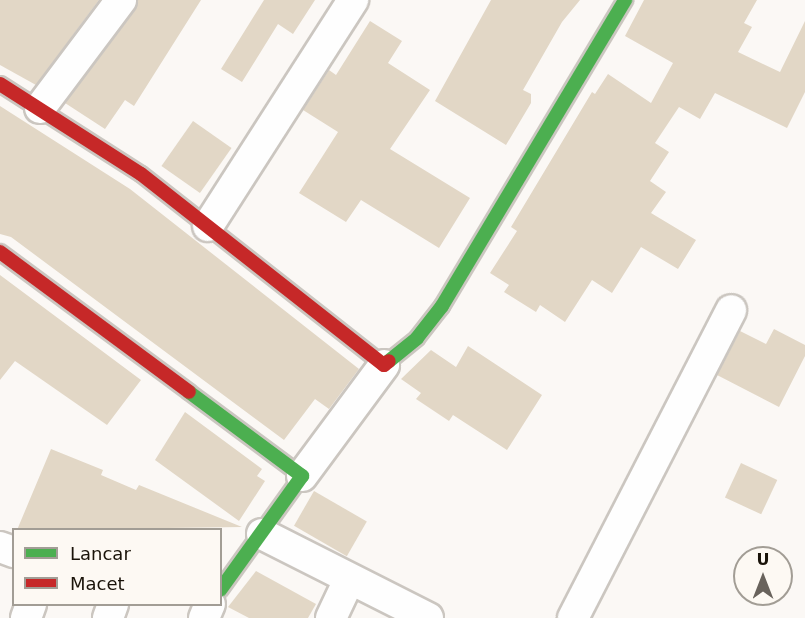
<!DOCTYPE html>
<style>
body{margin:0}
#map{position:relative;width:805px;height:618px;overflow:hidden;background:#fbf8f5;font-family:"DejaVu Sans",sans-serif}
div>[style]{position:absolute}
.building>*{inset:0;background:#e2d7c6;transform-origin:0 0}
.roads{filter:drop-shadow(2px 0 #cbc6c0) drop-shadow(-2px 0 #cbc6c0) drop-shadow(0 2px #cbc6c0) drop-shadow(0 -2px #cbc6c0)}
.street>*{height:30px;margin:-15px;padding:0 15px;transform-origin:15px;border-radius:15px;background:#fefefe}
.fast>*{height:14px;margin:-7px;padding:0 7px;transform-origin:7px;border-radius:7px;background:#4caf50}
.jam>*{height:14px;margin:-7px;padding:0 7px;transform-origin:7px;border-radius:7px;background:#c62828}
span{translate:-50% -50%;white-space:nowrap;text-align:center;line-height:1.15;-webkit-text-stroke:4.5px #fdf9f3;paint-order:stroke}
.legend{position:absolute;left:12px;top:528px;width:210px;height:78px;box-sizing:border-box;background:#fdf9f3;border:2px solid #a29d95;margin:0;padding:8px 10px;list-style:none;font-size:18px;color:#1a1309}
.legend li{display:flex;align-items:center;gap:12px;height:30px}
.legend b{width:30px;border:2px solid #a29d95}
.north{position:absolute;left:733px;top:546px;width:60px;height:60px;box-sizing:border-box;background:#fdf9f3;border:2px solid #a29d95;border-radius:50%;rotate:0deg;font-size:16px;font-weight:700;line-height:24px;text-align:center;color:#1a1309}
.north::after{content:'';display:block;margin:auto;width:21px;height:27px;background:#69635c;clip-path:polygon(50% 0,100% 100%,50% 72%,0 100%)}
</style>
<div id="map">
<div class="building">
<i style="clip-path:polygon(0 0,99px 0,36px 85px,0 65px)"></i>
<i style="clip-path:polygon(138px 0,201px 0,134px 106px,125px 100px,105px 129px,65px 103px,135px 10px)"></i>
<i style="clip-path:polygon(264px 0,315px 0,293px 34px,278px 24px,242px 82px,221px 69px)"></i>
<i style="clip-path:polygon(491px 0,580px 0,562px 22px,523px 90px,531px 94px,531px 103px,506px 145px,435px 101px)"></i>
<i style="clip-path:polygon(644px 0,757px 0,744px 23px,752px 27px,738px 52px,780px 72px,805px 21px,805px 92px,787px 128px,715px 93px,700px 119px,679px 107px,655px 143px,669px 152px,650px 181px,666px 192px,651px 213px,696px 240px,678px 269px,641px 247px,612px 293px,592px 280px,565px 322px,540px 305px,536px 312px,504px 292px,509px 285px,490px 273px,517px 231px,511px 227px,592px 92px,595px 94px,608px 74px,651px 103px,673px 63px,625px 36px)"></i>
<i style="clip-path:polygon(370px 21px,402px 41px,388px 63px,430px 90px,390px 149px,470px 198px,439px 248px,361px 200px,346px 222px,299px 193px,338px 132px,303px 110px,329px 70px,336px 75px)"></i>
<i style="clip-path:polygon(0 106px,130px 189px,359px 369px,329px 409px,315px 399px,284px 440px,11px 237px,0 234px)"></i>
<i style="left:193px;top:121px;width:47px;height:55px;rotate:35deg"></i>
<i style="clip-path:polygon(0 275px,141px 380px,107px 425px,15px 361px,0 380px)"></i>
<i style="clip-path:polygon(774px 329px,805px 345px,805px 356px,779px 407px,717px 375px,740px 331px,766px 344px)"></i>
<i style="clip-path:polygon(468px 346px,542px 395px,507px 450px,453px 415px,449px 421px,416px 399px,421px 393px,401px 379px,431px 350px,456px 367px)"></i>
<i style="clip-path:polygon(185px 412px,262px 469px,257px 476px,265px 481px,239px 521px,155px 460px)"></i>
<i style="clip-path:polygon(51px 449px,103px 470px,101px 475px,136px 490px,139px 485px,242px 527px,17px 530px)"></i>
<i style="left:741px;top:463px;width:40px;height:38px;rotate:25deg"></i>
<i style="left:314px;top:491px;width:61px;height:40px;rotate:30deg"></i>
<i style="clip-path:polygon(256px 571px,316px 604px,308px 618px,249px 618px,228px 607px)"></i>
</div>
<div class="roads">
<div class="street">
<i style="left:40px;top:108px;width:135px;rotate:-53.1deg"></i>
<i style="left:208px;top:226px;width:269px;rotate:-57.3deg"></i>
<i style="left:302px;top:476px;width:138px;rotate:-53.5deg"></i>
<i style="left:262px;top:534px;width:186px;rotate:26.8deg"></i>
<i style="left:0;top:547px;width:15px;rotate:20deg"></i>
<i style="left:26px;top:618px;width:15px;rotate:-70deg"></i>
<i style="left:108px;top:618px;width:15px;rotate:-70deg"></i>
<i style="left:204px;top:618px;width:15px;rotate:-67deg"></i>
<i style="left:331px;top:618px;width:42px;rotate:-64.7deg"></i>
<i style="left:573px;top:618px;width:346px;rotate:-62.8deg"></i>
</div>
<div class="fast">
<i style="left:389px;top:361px;width:36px;rotate:-39deg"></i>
<i style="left:417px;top:338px;width:41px;rotate:-52deg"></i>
<i style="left:442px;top:306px;width:357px;rotate:-59.1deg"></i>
<i style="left:189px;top:392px;width:141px;rotate:36.6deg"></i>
<i style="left:302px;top:476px;width:140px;rotate:125.7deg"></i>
</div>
<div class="jam">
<i style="left:0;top:84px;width:167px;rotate:32.6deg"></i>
<i style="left:141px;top:174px;width:309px;rotate:38.2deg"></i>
<i style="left:384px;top:365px;width:6px;rotate:-39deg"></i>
<i style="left:0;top:252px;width:235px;rotate:36.5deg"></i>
</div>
</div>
<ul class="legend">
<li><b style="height:8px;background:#4caf50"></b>Lancar</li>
<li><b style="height:8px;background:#c62828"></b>Macet</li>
</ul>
<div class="north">U</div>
</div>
